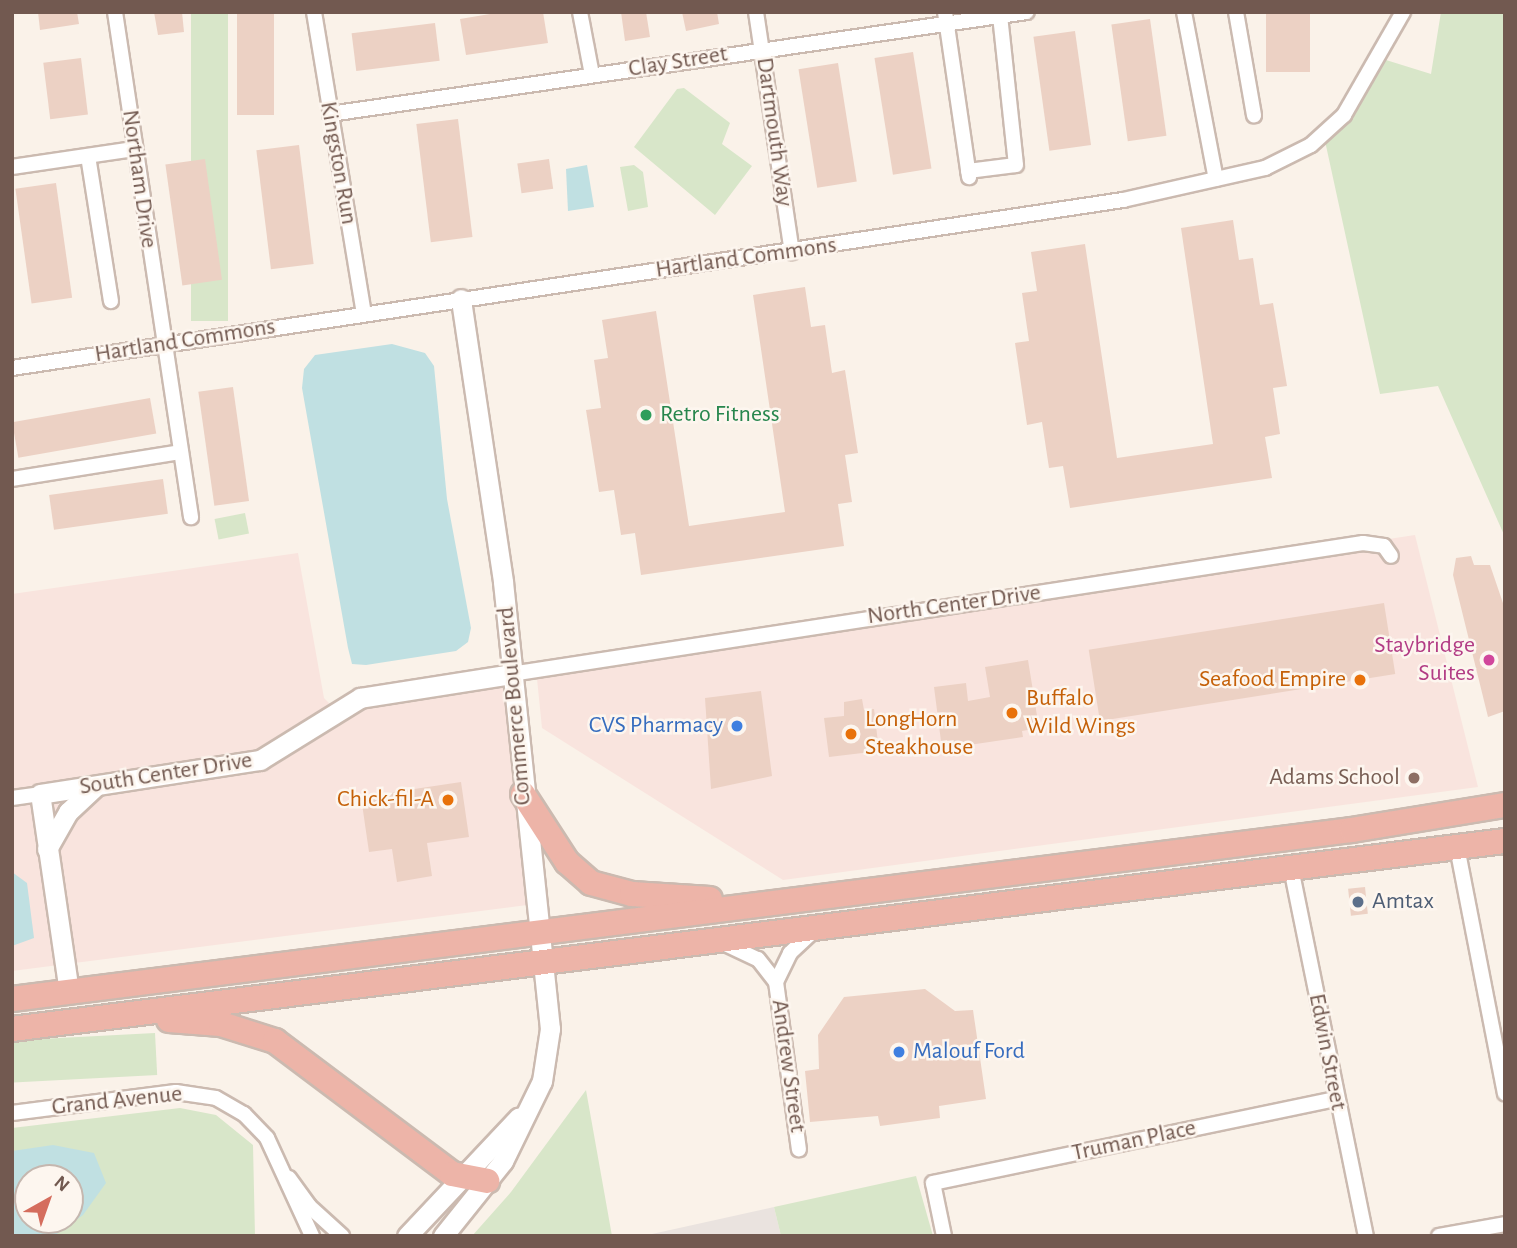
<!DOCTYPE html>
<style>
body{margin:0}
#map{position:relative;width:1517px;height:1248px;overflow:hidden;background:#faf2e9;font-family:"Alegreya Sans",sans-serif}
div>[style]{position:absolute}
.commercial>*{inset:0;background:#f9e4de}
.industrial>*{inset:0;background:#eae3df}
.green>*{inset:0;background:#d8e6c9;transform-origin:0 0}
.water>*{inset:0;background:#c0e0e2}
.building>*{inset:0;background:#ecd1c4;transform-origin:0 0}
.roads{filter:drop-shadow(2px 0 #cbbab0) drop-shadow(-2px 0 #cbbab0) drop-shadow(0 2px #cbbab0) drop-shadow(0 -2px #cbbab0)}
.street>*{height:14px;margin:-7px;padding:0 7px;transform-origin:7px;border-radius:7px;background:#fff}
.secondary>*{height:19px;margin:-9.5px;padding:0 9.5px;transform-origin:9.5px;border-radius:9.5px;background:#fff}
.highway>*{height:24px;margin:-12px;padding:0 12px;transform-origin:12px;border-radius:12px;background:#edb4a8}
.dots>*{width:19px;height:19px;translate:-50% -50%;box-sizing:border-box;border:4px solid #fdf6ef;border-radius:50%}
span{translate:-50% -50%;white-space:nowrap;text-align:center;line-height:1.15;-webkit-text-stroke:5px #fdf6ef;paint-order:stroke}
.street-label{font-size:24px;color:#725950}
.leisure-label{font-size:24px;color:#27864d}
.left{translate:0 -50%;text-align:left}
.hotel-label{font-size:24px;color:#b23c85}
.right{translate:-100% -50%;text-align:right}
.food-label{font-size:24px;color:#c56008}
.shop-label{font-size:24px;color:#366cbe}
.education-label{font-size:24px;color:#785e54}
.service-label{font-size:24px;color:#4e5e75}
.frame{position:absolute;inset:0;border:14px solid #725950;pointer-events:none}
.north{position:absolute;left:14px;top:1164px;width:70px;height:70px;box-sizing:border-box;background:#fdf6ef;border:2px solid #c5b7af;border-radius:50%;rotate:40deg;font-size:19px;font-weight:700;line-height:28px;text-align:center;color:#725950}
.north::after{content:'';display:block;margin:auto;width:24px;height:32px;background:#d56d5d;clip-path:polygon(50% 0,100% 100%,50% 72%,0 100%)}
</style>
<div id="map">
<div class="commercial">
<i style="clip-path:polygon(1415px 535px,1478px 787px,783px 880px,542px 728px,536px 669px)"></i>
<i style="clip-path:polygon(298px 553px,324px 698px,336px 710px,511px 674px,535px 904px,12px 971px,12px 594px)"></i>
</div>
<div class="industrial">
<i style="clip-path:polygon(774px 1207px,781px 1236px,643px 1236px)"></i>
</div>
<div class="green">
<i style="left:191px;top:12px;width:37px;height:309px"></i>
<i style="clip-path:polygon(1441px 12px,1505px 12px,1505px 537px,1438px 386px,1380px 394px,1325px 141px,1386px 60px,1431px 74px)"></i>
<i style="clip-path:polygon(684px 88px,730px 123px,722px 144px,752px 166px,715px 215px,634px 147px,677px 89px)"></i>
<i style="clip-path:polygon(634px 165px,643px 172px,648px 207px,628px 211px,620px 167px)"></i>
<i style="left:245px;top:513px;width:21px;height:31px;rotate:79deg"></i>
<i style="left:155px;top:1033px;width:42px;height:144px;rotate:87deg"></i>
<i style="clip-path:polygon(586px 1090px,612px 1236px,472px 1236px,511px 1192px)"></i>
<i style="clip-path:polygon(evenodd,180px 1108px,216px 1115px,253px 1145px,255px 1236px,12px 1236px,12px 1128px,180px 1108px,28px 1178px,70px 1178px,70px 1220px,28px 1220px,28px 1178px)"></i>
<i style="clip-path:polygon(916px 1176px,933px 1236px,781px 1236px,774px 1207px)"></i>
</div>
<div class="water">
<i style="clip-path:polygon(587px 165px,594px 207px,568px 211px,566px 169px)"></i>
<i style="clip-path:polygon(392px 344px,425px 353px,434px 366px,447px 499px,471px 628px,468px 642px,456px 651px,366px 665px,352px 664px,348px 648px,302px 388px,304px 369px,315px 355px)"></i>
<i style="clip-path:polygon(12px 872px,27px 883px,34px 938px,12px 946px)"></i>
<i style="clip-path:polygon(evenodd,53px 1145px,94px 1153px,106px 1183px,83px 1215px,54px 1236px,12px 1236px,12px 1151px,53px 1145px,70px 1178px,70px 1220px,28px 1220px,28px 1178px,70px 1178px)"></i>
</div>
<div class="building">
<i style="clip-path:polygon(38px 12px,77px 12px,79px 24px,40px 30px)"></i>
<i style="clip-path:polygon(154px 12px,182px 12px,184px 32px,158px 35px)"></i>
<i style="left:237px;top:12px;width:37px;height:103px"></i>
<i style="clip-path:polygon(502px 12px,543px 12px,548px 43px,466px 55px,460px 19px)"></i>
<i style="clip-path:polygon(621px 12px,646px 12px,650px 37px,625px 41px)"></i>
<i style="clip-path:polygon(682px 12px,717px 12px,719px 24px,686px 31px)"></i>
<i style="left:1266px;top:12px;width:44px;height:60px"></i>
<i style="left:1150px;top:19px;width:118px;height:39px;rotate:82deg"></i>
<i style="left:435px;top:23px;width:38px;height:84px;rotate:83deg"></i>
<i style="left:1075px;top:31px;width:115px;height:42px;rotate:82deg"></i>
<i style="left:913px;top:52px;width:118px;height:39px;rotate:81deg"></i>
<i style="left:81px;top:58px;width:57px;height:38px;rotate:83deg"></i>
<i style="left:838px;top:63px;width:120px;height:40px;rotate:81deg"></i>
<i style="left:458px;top:119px;width:119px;height:42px;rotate:83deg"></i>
<i style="left:299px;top:145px;width:120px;height:43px;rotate:83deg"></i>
<i style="left:205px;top:159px;width:122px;height:40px;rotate:82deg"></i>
<i style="left:549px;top:159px;width:30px;height:32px;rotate:82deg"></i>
<i style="left:56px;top:183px;width:116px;height:41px;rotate:82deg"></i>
<i style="clip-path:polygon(1233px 220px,1239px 260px,1253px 258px,1260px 305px,1273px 303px,1287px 386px,1273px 388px,1280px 434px,1265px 437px,1272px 478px,1070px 508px,1063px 466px,1049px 468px,1042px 422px,1027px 425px,1015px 343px,1029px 341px,1022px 293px,1037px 291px,1031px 252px,1085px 244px,1117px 458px,1213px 444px,1181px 228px)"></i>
<i style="clip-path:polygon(805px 287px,811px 327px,825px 325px,832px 373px,845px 370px,858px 453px,845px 455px,852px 502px,838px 504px,844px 546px,641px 575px,635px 533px,621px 535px,614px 490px,599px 492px,586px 410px,601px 408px,594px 360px,608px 358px,602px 320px,656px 311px,689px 526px,785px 512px,753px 295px)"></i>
<i style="left:233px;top:387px;width:115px;height:35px;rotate:82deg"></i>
<i style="left:150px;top:398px;width:36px;height:140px;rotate:80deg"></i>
<i style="left:163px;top:479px;width:35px;height:115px;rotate:82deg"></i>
<i style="clip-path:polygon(1471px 556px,1474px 565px,1490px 565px,1505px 609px,1505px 711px,1488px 717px,1453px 575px,1456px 558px)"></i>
<i style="left:1384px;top:603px;width:72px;height:299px;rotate:81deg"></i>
<i style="clip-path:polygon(1028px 660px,1039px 728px,1022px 731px,1023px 737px,942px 749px,934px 687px,966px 683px,968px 701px,990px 697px,985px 667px)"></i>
<i style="clip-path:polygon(761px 691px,772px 776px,711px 789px,705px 698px)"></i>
<i style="clip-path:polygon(862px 699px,864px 710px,874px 709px,879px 751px,829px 757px,824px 718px,844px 716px,844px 702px)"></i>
<i style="clip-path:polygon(461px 782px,469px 837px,427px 843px,432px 876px,397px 882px,392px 849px,369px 852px,361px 797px)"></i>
<i style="left:1365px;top:887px;width:27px;height:17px;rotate:84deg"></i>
<i style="clip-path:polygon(925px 989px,955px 1011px,973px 1010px,986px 1099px,939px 1106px,940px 1118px,880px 1126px,878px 1116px,810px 1122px,805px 1071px,819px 1069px,818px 1035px,844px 997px)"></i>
</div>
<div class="roads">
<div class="street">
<i style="left:115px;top:12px;width:511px;rotate:81.44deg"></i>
<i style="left:314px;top:12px;width:306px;rotate:80.6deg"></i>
<i style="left:580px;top:12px;width:64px;rotate:79.2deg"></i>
<i style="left:756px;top:12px;width:243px;rotate:81.5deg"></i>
<i style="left:945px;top:12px;width:167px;rotate:81.7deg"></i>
<i style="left:1184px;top:12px;width:170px;rotate:79.2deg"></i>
<i style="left:1236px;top:12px;width:105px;rotate:80.1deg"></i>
<i style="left:330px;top:114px;width:704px;rotate:-8.33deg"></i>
<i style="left:88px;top:156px;width:147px;rotate:81deg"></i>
<i style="left:12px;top:167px;width:123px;rotate:-8.4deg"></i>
<i style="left:968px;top:171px;width:48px;rotate:-7.1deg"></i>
<i style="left:1016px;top:165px;width:150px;rotate:-96.1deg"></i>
<i style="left:12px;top:368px;width:1124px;rotate:-8.6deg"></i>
<i style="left:1123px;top:200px;width:146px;rotate:-12.7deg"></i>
<i style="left:1265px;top:168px;width:51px;rotate:-26.6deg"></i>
<i style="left:1311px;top:145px;width:45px;rotate:-42.3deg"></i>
<i style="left:1344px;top:115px;width:119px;rotate:-60.2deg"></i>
<i style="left:12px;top:479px;width:171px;rotate:-9.1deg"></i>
<i style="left:511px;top:674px;width:862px;rotate:-8.74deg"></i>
<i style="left:1363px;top:543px;width:21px;rotate:8deg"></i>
<i style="left:1384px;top:546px;width:12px;rotate:55deg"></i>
<i style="left:12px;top:798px;width:28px;rotate:-8deg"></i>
<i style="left:1457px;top:847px;width:251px;rotate:79deg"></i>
<i style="left:1291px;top:868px;width:376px;rotate:78.5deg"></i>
<i style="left:723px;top:943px;width:38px;rotate:25deg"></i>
<i style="left:758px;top:959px;width:29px;rotate:52deg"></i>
<i style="left:776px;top:982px;width:169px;rotate:82.2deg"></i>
<i style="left:776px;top:982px;width:32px;rotate:-64deg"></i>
<i style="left:790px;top:953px;width:33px;rotate:-43deg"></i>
<i style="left:12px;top:1113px;width:165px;rotate:-7.3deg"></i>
<i style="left:176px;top:1092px;width:40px;rotate:8.5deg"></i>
<i style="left:216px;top:1098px;width:32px;rotate:30deg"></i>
<i style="left:244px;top:1114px;width:33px;rotate:46deg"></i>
<i style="left:267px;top:1138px;width:108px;rotate:65.3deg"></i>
<i style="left:289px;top:1178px;width:34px;rotate:54deg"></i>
<i style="left:309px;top:1206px;width:45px;rotate:42.3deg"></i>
<i style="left:944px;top:1236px;width:54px;rotate:-101.7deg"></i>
<i style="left:933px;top:1183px;width:412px;rotate:-11.8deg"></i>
<i style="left:1439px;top:1236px;width:67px;rotate:-10.3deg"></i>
</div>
<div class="secondary">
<i style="left:47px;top:849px;width:43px;rotate:-60.4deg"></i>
<i style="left:68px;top:812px;width:38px;rotate:-43deg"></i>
<i style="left:69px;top:992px;width:200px;rotate:-98.3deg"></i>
<i style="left:40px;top:794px;width:223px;rotate:-8.8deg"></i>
<i style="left:260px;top:760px;width:118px;rotate:-31.8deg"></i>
<i style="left:360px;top:698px;width:153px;rotate:-9deg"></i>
<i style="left:407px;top:1236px;width:163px;rotate:-46.7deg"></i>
<i style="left:443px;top:1236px;width:96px;rotate:-51.3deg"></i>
<i style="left:503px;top:1161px;width:89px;rotate:-64deg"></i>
<i style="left:542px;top:1081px;width:53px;rotate:-81.3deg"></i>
<i style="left:550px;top:1029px;width:450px;rotate:-96deg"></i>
<i style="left:503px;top:581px;width:285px;rotate:-98.5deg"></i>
</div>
<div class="highway">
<i style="left:523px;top:794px;width:81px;rotate:57.1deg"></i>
<i style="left:567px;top:862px;width:32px;rotate:41deg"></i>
<i style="left:591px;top:883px;width:42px;rotate:15deg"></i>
<i style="left:632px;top:894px;width:78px;rotate:3.7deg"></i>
<i style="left:12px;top:999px;width:1351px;rotate:-7.19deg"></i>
<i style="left:1352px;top:830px;width:155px;rotate:-9.3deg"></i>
<i style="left:169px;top:1020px;width:52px;rotate:4.4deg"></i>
<i style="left:221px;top:1024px;width:57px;rotate:17.5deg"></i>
<i style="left:275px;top:1041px;width:221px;rotate:36.9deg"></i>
<i style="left:452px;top:1174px;width:36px;rotate:11deg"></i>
<i style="left:12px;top:1029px;width:1505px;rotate:-7.18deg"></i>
</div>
</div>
<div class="dots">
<i style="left:646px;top:415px;background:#2e9e5b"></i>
<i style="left:1489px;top:660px;background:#d1479c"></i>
<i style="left:1360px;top:680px;background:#e8710a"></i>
<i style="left:1012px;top:713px;background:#e8710a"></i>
<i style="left:737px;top:726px;background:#3f7fe0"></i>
<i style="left:851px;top:734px;background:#e8710a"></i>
<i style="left:1414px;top:778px;background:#8d6e63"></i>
<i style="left:448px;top:800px;background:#e8710a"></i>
<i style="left:1358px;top:902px;background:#5c6f8a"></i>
<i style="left:899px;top:1052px;background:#3f7fe0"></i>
</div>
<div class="street-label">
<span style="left:678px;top:62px;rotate:-9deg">Clay Street</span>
<span style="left:774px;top:132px;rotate:82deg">Dartmouth Way</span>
<span style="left:338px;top:163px;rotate:80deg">Kingston Run</span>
<span style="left:139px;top:179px;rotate:82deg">Northam Drive</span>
<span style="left:746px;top:258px;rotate:-8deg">Hartland Commons</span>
<span style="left:185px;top:341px;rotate:-9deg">Hartland Commons</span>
<span style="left:954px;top:605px;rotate:-8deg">North Center Drive</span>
<span style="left:515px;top:706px;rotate:-95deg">Commerce Boulevard</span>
<span style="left:166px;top:774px;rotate:-9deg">South Center Drive</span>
<span style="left:1327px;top:1052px;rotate:79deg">Edwin Street</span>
<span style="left:788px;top:1066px;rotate:82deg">Andrew Street</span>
<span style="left:117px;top:1101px;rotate:-6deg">Grand Avenue</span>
<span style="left:1134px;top:1141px;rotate:-12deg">Truman Place</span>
</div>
<div class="leisure-label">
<span class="left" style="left:660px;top:415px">Retro Fitness</span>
</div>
<div class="hotel-label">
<span class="right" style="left:1475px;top:660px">Staybridge<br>Suites</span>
</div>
<div class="food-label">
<span class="right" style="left:1346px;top:680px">Seafood Empire</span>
<span class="left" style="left:1026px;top:713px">Buffalo<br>Wild Wings</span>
<span class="left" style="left:865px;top:734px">LongHorn<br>Steakhouse</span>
<span class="right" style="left:434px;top:800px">Chick-fil-A</span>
</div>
<div class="shop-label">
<span class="right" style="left:723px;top:726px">CVS Pharmacy</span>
<span class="left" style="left:913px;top:1052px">Malouf Ford</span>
</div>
<div class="education-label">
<span class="right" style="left:1400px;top:778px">Adams School</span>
</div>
<div class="service-label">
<span class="left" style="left:1372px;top:902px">Amtax</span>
</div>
<div class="frame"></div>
<div class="north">N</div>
</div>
